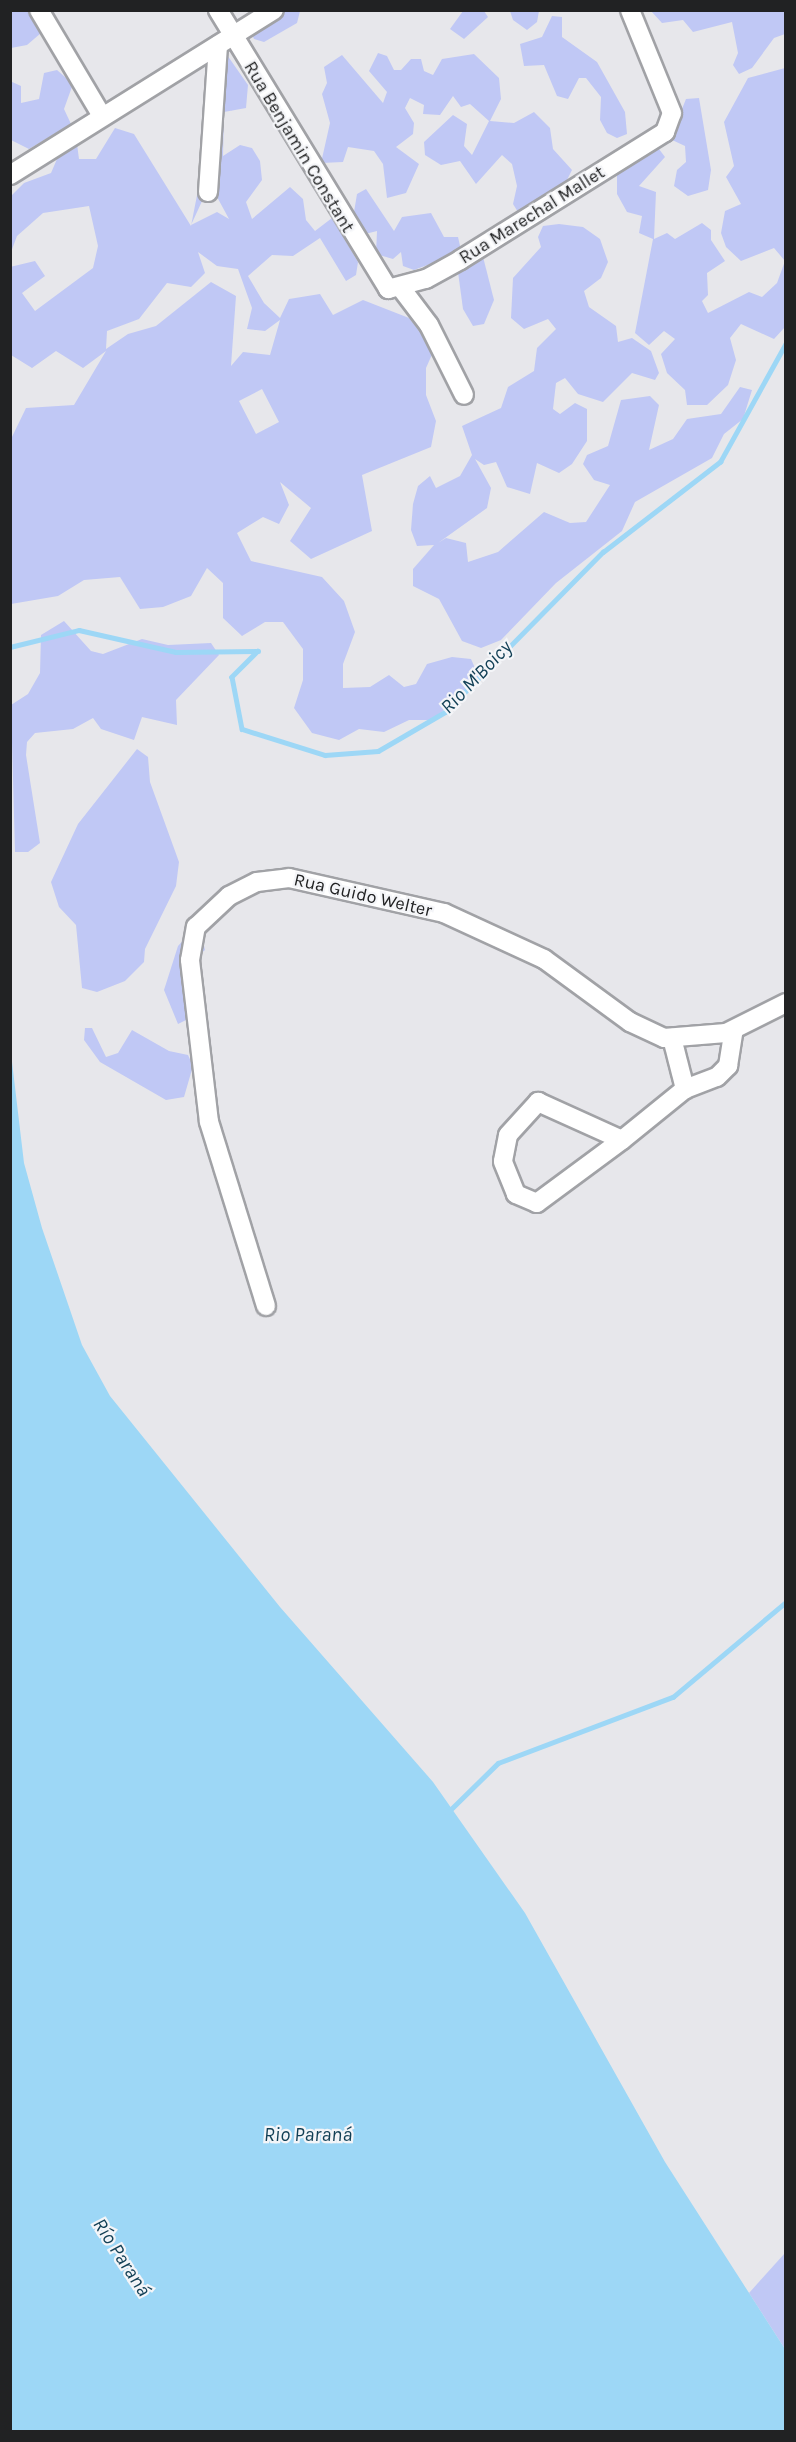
<!DOCTYPE html>
<meta charset="utf-8">
<style>
body{margin:0}
#map{position:relative;width:796px;height:2442px;overflow:hidden;background:#e7e7eb;font-family:Karla,sans-serif}
div>[style]{position:absolute}
.green>*{inset:0;background:#c0c8f5}
.water>*{inset:0;background:#9dd7f6}
.stream>*{height:4.5px;margin:-2.25px;padding:0 2.25px;transform-origin:2.25px;border-radius:2.25px;background:#9dd7f6}
.roads{filter:drop-shadow(2px 0 #a1a2a6) drop-shadow(-2px 0 #a1a2a6) drop-shadow(0 2px #a1a2a6) drop-shadow(0 -2px #a1a2a6)}
.minor>*{height:18px;margin:-9px;padding:0 9px;transform-origin:9px;border-radius:9px;background:#fff}
span{translate:-50% -50%;white-space:nowrap;text-align:center;line-height:1.15;-webkit-text-stroke:4.5px #f4f5f8;paint-order:stroke}
.street-label{font-size:18px;color:#212223}
.water-label{font-size:20px;color:#113f55;font-style:italic}
.frame{position:absolute;inset:0;border:12px solid #212223;pointer-events:none}
</style>
<div id="map">
<div class="green">
<i style="clip-path:polygon(11px 11px,37px 11px,48px 27px,27px 45px,11px 48px)"></i>
<i style="clip-path:polygon(264px 11px,300px 11px,297px 23px,264px 42px,254px 39px,248px 26px)"></i>
<i style="clip-path:polygon(463px 11px,484px 11px,488px 17px,464px 39px,450px 29px)"></i>
<i style="clip-path:polygon(510px 11px,539px 11px,537px 22px,527px 30px,513px 20px)"></i>
<i style="clip-path:polygon(651px 11px,785px 11px,785px 34px,774px 38px,752px 68px,739px 74px,733px 65px,738px 53px,732px 22px,693px 32px,683px 20px,662px 23px)"></i>
<i style="clip-path:polygon(552px 16px,562px 17px,562px 37px,597px 62px,625px 112px,627px 134px,617px 138px,607px 133px,600px 120px,601px 97px,586px 78px,579px 78px,568px 99px,557px 96px,544px 65px,524px 66px,520px 44px,542px 37px)"></i>
<i style="clip-path:polygon(evenodd,225px 52px,248px 85px,246px 108px,224px 112px,223px 156px,240px 145px,252px 148px,260px 161px,262px 180px,246px 202px,252px 219px,290px 187px,303px 199px,306px 220px,315px 231px,332px 218px,358px 262px,356px 275px,346px 281px,320px 238px,293px 256px,272px 255px,248px 276px,264px 303px,280px 318px,289px 299px,320px 294px,333px 315px,363px 300px,409px 318px,434px 350px,426px 368px,426px 395px,436px 421px,431px 447px,362px 475px,372px 531px,311px 559px,290px 541px,311px 508px,280px 482px,289px 505px,279px 524px,263px 517px,237px 533px,251px 561px,322px 577px,344px 601px,355px 632px,343px 664px,343px 688px,370px 687px,389px 675px,404px 687px,416px 684px,427px 664px,452px 657px,471px 659px,479px 677px,433px 720px,409px 720px,384px 732px,359px 729px,339px 740px,312px 733px,294px 708px,303px 680px,303px 649px,283px 622px,265px 622px,242px 636px,223px 618px,223px 583px,207px 568px,191px 596px,163px 607px,140px 609px,120px 577px,84px 580px,58px 596px,11px 604px,11px 439px,26px 408px,74px 405px,106px 351px,83px 368px,56px 351px,32px 368px,11px 355px,10px 267px,35px 261px,45px 276px,22px 293px,35px 311px,93px 268px,98px 246px,89px 206px,43px 213px,17px 236px,11px 252px,11px 196px,24px 183px,51px 173px,63px 145px,77px 144px,79px 159px,96px 159px,115px 128px,134px 134px,191px 226px,225px 52px,210px 184px,229px 219px,217px 212px,191px 225px,210px 184px,225px 52px,198px 252px,217px 266px,238px 269px,252px 308px,247px 329px,265px 331px,280px 320px,270px 355px,243px 352px,231px 366px,236px 296px,211px 282px,156px 326px,128px 334px,106px 349px,107px 331px,139px 319px,167px 283px,191px 287px,205px 273px,198px 252px,225px 52px,262px 389px,279px 422px,256px 434px,239px 401px,262px 389px)"></i>
<i style="clip-path:polygon(378px 53px,387px 56px,394px 70px,401px 70px,411px 59px,421px 59px,424px 71px,433px 75px,442px 59px,474px 54px,499px 78px,501px 99px,490px 121px,514px 123px,534px 112px,550px 128px,553px 149px,572px 170px,560px 194px,518px 212px,513px 204px,517px 186px,512px 164px,502px 155px,476px 184px,460px 161px,441px 165px,425px 155px,424px 142px,453px 115px,467px 124px,464px 146px,472px 155px,489px 121px,470px 104px,461px 107px,453px 96px,440px 115px,423px 114px,424px 105px,410px 98px,405px 108px,414px 123px,413px 134px,396px 147px,419px 164px,406px 193px,387px 198px,383px 164px,374px 151px,348px 147px,343px 162px,321px 163px,330px 123px,322px 94px,327px 83px,324px 67px,342px 55px,383px 103px,387px 92px,369px 71px)"></i>
<i style="clip-path:polygon(785px 68px,785px 327px,774px 339px,741px 324px,730px 338px,736px 360px,728px 385px,707px 405px,687px 405px,685px 390px,667px 373px,661px 354px,675px 339px,664px 331px,649px 345px,635px 333px,653px 239px,639px 233px,642px 216px,627px 212px,617px 194px,617px 172px,646px 148px,659px 149px,665px 157px,639px 186px,656px 192px,654px 239px,667px 233px,675px 239px,702px 223px,711px 230px,711px 240px,725px 261px,707px 273px,708px 295px,702px 301px,708px 313px,749px 292px,762px 297px,777px 283px,785px 261px,774px 248px,741px 261px,726px 247px,721px 233px,725px 211px,741px 204px,726px 177px,734px 166px,724px 122px,748px 78px)"></i>
<i style="clip-path:polygon(57px 70px,73px 84px,64px 109px,71px 124px,29px 149px,11px 140px,10px 81px,21px 86px,21px 103px,39px 99px,44px 73px)"></i>
<i style="clip-path:polygon(699px 98px,711px 170px,708px 190px,688px 196px,674px 186px,677px 170px,686px 162px,685px 146px,670px 139px,686px 99px)"></i>
<i style="clip-path:polygon(366px 189px,394px 231px,402px 217px,431px 213px,444px 237px,458px 237px,461px 250px,452px 262px,438px 261px,414px 270px,403px 266px,401px 252px,393px 259px,376px 254px,377px 231px,365px 234px,353px 218px,357px 194px)"></i>
<i style="clip-path:polygon(559px 224px,583px 227px,600px 239px,608px 262px,601px 278px,584px 291px,589px 307px,616px 326px,618px 342px,632px 338px,651px 351px,659px 373px,655px 380px,632px 373px,603px 402px,578px 394px,565px 378px,556px 383px,553px 409px,560px 414px,575px 403px,587px 409px,587px 441px,572px 464px,559px 473px,537px 463px,530px 494px,507px 487px,496px 462px,484px 465px,475px 459px,491px 488px,487px 508px,438px 543px,446px 538px,466px 543px,468px 562px,498px 552px,544px 512px,570px 523px,586px 522px,610px 485px,594px 480px,583px 464px,587px 455px,608px 446px,621px 400px,650px 396px,659px 405px,649px 450px,673px 439px,687px 419px,721px 414px,740px 387px,752px 390px,743px 419px,724px 434px,712px 458px,635px 502px,622px 531px,556px 583px,501px 640px,481px 648px,462px 641px,439px 599px,413px 586px,413px 569px,434px 545px,417px 546px,411px 530px,413px 504px,418px 486px,430px 476px,436px 488px,460px 476px,472px 455px,462px 426px,501px 408px,508px 387px,534px 371px,537px 348px,556px 329px,548px 319px,524px 329px,511px 318px,513px 278px,541px 247px,538px 237px,543px 226px)"></i>
<i style="clip-path:polygon(481px 249px,494px 300px,484px 324px,473px 326px,463px 309px,458px 272px,461px 262px)"></i>
<i style="clip-path:polygon(64px 621px,91px 651px,103px 654px,142px 639px,168px 645px,211px 643px,219px 655px,176px 700px,177px 725px,142px 717px,134px 740px,101px 729px,93px 718px,73px 729px,35px 733px,27px 742px,26px 755px,40px 843px,28px 852px,15px 852px,11px 705px,28px 694px,40px 673px,41px 635px)"></i>
<i style="clip-path:polygon(137px 749px,148px 757px,150px 782px,179px 862px,176px 886px,145px 949px,144px 962px,125px 981px,97px 992px,82px 988px,76px 925px,59px 907px,51px 882px,78px 824px)"></i>
<i style="clip-path:polygon(188px 935px,202px 937px,205px 950px,191px 962px,192px 1017px,178px 1024px,164px 990px,178px 946px)"></i>
<i style="clip-path:polygon(85px 1028px,92px 1028px,106px 1057px,118px 1053px,132px 1030px,169px 1051px,188px 1055px,193px 1066px,184px 1097px,166px 1100px,100px 1062px,84px 1040px)"></i>
<i style="clip-path:polygon(785px 2253px,785px 2349px,749px 2293px)"></i>
</div>
<div class="water">
<i style="clip-path:polygon(10px 1045px,24px 1163px,42px 1228px,82px 1345px,110px 1396px,280px 1607px,433px 1782px,525px 1913px,665px 2162px,785px 2349px,785px 2431px,11px 2431px)"></i>
</div>
<div class="stream">
<i style="left:10px;top:647px;width:71px;rotate:-13.8deg"></i>
<i style="left:79px;top:630px;width:99px;rotate:12.8deg"></i>
<i style="left:176px;top:652px;width:82px;rotate:-0.7deg"></i>
<i style="left:258px;top:651px;width:37px;rotate:135deg"></i>
<i style="left:232px;top:677px;width:53px;rotate:79.1deg"></i>
<i style="left:242px;top:729px;width:87px;rotate:17.4deg"></i>
<i style="left:325px;top:755px;width:53px;rotate:-4.3deg"></i>
<i style="left:378px;top:751px;width:78px;rotate:-30.2deg"></i>
<i style="left:445px;top:712px;width:225px;rotate:-45.4deg"></i>
<i style="left:603px;top:552px;width:148px;rotate:-37.6deg"></i>
<i style="left:720px;top:462px;width:136px;rotate:-61deg"></i>
<i style="left:447px;top:1813px;width:71px;rotate:-44.4deg"></i>
<i style="left:498px;top:1763px;width:187px;rotate:-20.7deg"></i>
<i style="left:673px;top:1697px;width:148px;rotate:-40.1deg"></i>
</div>
<div class="roads">
<div class="minor">
<i style="left:39px;top:10px;width:123px;rotate:59.3deg"></i>
<i style="left:218px;top:10px;width:327px;rotate:58.6deg"></i>
<i style="left:388px;top:289px;width:39px;rotate:-15deg"></i>
<i style="left:426px;top:279px;width:39px;rotate:-29deg"></i>
<i style="left:460px;top:260px;width:242px;rotate:-32deg"></i>
<i style="left:665px;top:132px;width:20px;rotate:-70deg"></i>
<i style="left:672px;top:113px;width:111px;rotate:-112.2deg"></i>
<i style="left:10px;top:175px;width:311px;rotate:-32deg"></i>
<i style="left:208px;top:192px;width:147px;rotate:-86.1deg"></i>
<i style="left:401px;top:288px;width:46px;rotate:52.9deg"></i>
<i style="left:429px;top:325px;width:78px;rotate:63.4deg"></i>
<i style="left:672px;top:1038px;width:53px;rotate:75.7deg"></i>
<i style="left:622px;top:1140px;width:106px;rotate:143.5deg"></i>
<i style="left:537px;top:1203px;width:23px;rotate:-157deg"></i>
<i style="left:516px;top:1194px;width:35px;rotate:-112deg"></i>
<i style="left:503px;top:1161px;width:26px;rotate:-79deg"></i>
<i style="left:508px;top:1135px;width:45px;rotate:-47.7deg"></i>
<i style="left:538px;top:1102px;width:92px;rotate:24.3deg"></i>
<i style="left:622px;top:1140px;width:81px;rotate:-39deg"></i>
<i style="left:685px;top:1089px;width:34px;rotate:-21deg"></i>
<i style="left:717px;top:1077px;width:16px;rotate:-45deg"></i>
<i style="left:728px;top:1066px;width:36px;rotate:-81deg"></i>
<i style="left:266px;top:1306px;width:193px;rotate:-107.2deg"></i>
<i style="left:209px;top:1122px;width:163px;rotate:-96.7deg"></i>
<i style="left:190px;top:960px;width:34px;rotate:-80deg"></i>
<i style="left:196px;top:927px;width:45px;rotate:-43.2deg"></i>
<i style="left:229px;top:896px;width:31px;rotate:-27deg"></i>
<i style="left:257px;top:882px;width:32px;rotate:-7deg"></i>
<i style="left:289px;top:878px;width:159px;rotate:12.7deg"></i>
<i style="left:444px;top:913px;width:110px;rotate:24.7deg"></i>
<i style="left:544px;top:959px;width:107px;rotate:36.2deg"></i>
<i style="left:630px;top:1022px;width:38px;rotate:25deg"></i>
<i style="left:664px;top:1038px;width:62px;rotate:-4.6deg"></i>
<i style="left:726px;top:1033px;width:67px;rotate:-26.6deg"></i>
</div>
</div>
<div class="street-label">
<span style="left:299px;top:147px;rotate:59deg">Rua Benjamin Constant</span>
<span style="left:532px;top:215px;rotate:-32deg">Rua Marechal Mallet</span>
<span style="left:363px;top:895px;rotate:13deg">Rua Guido Welter</span>
</div>
<div class="water-label">
<span style="left:476px;top:677px;rotate:-46deg">Rio M'Boicy</span>
<span style="left:308px;top:2134px">Rio Paraná</span>
<span style="left:122px;top:2257px;rotate:57deg">Río Paraná</span>
</div>
<div class="frame"></div>
</div>
